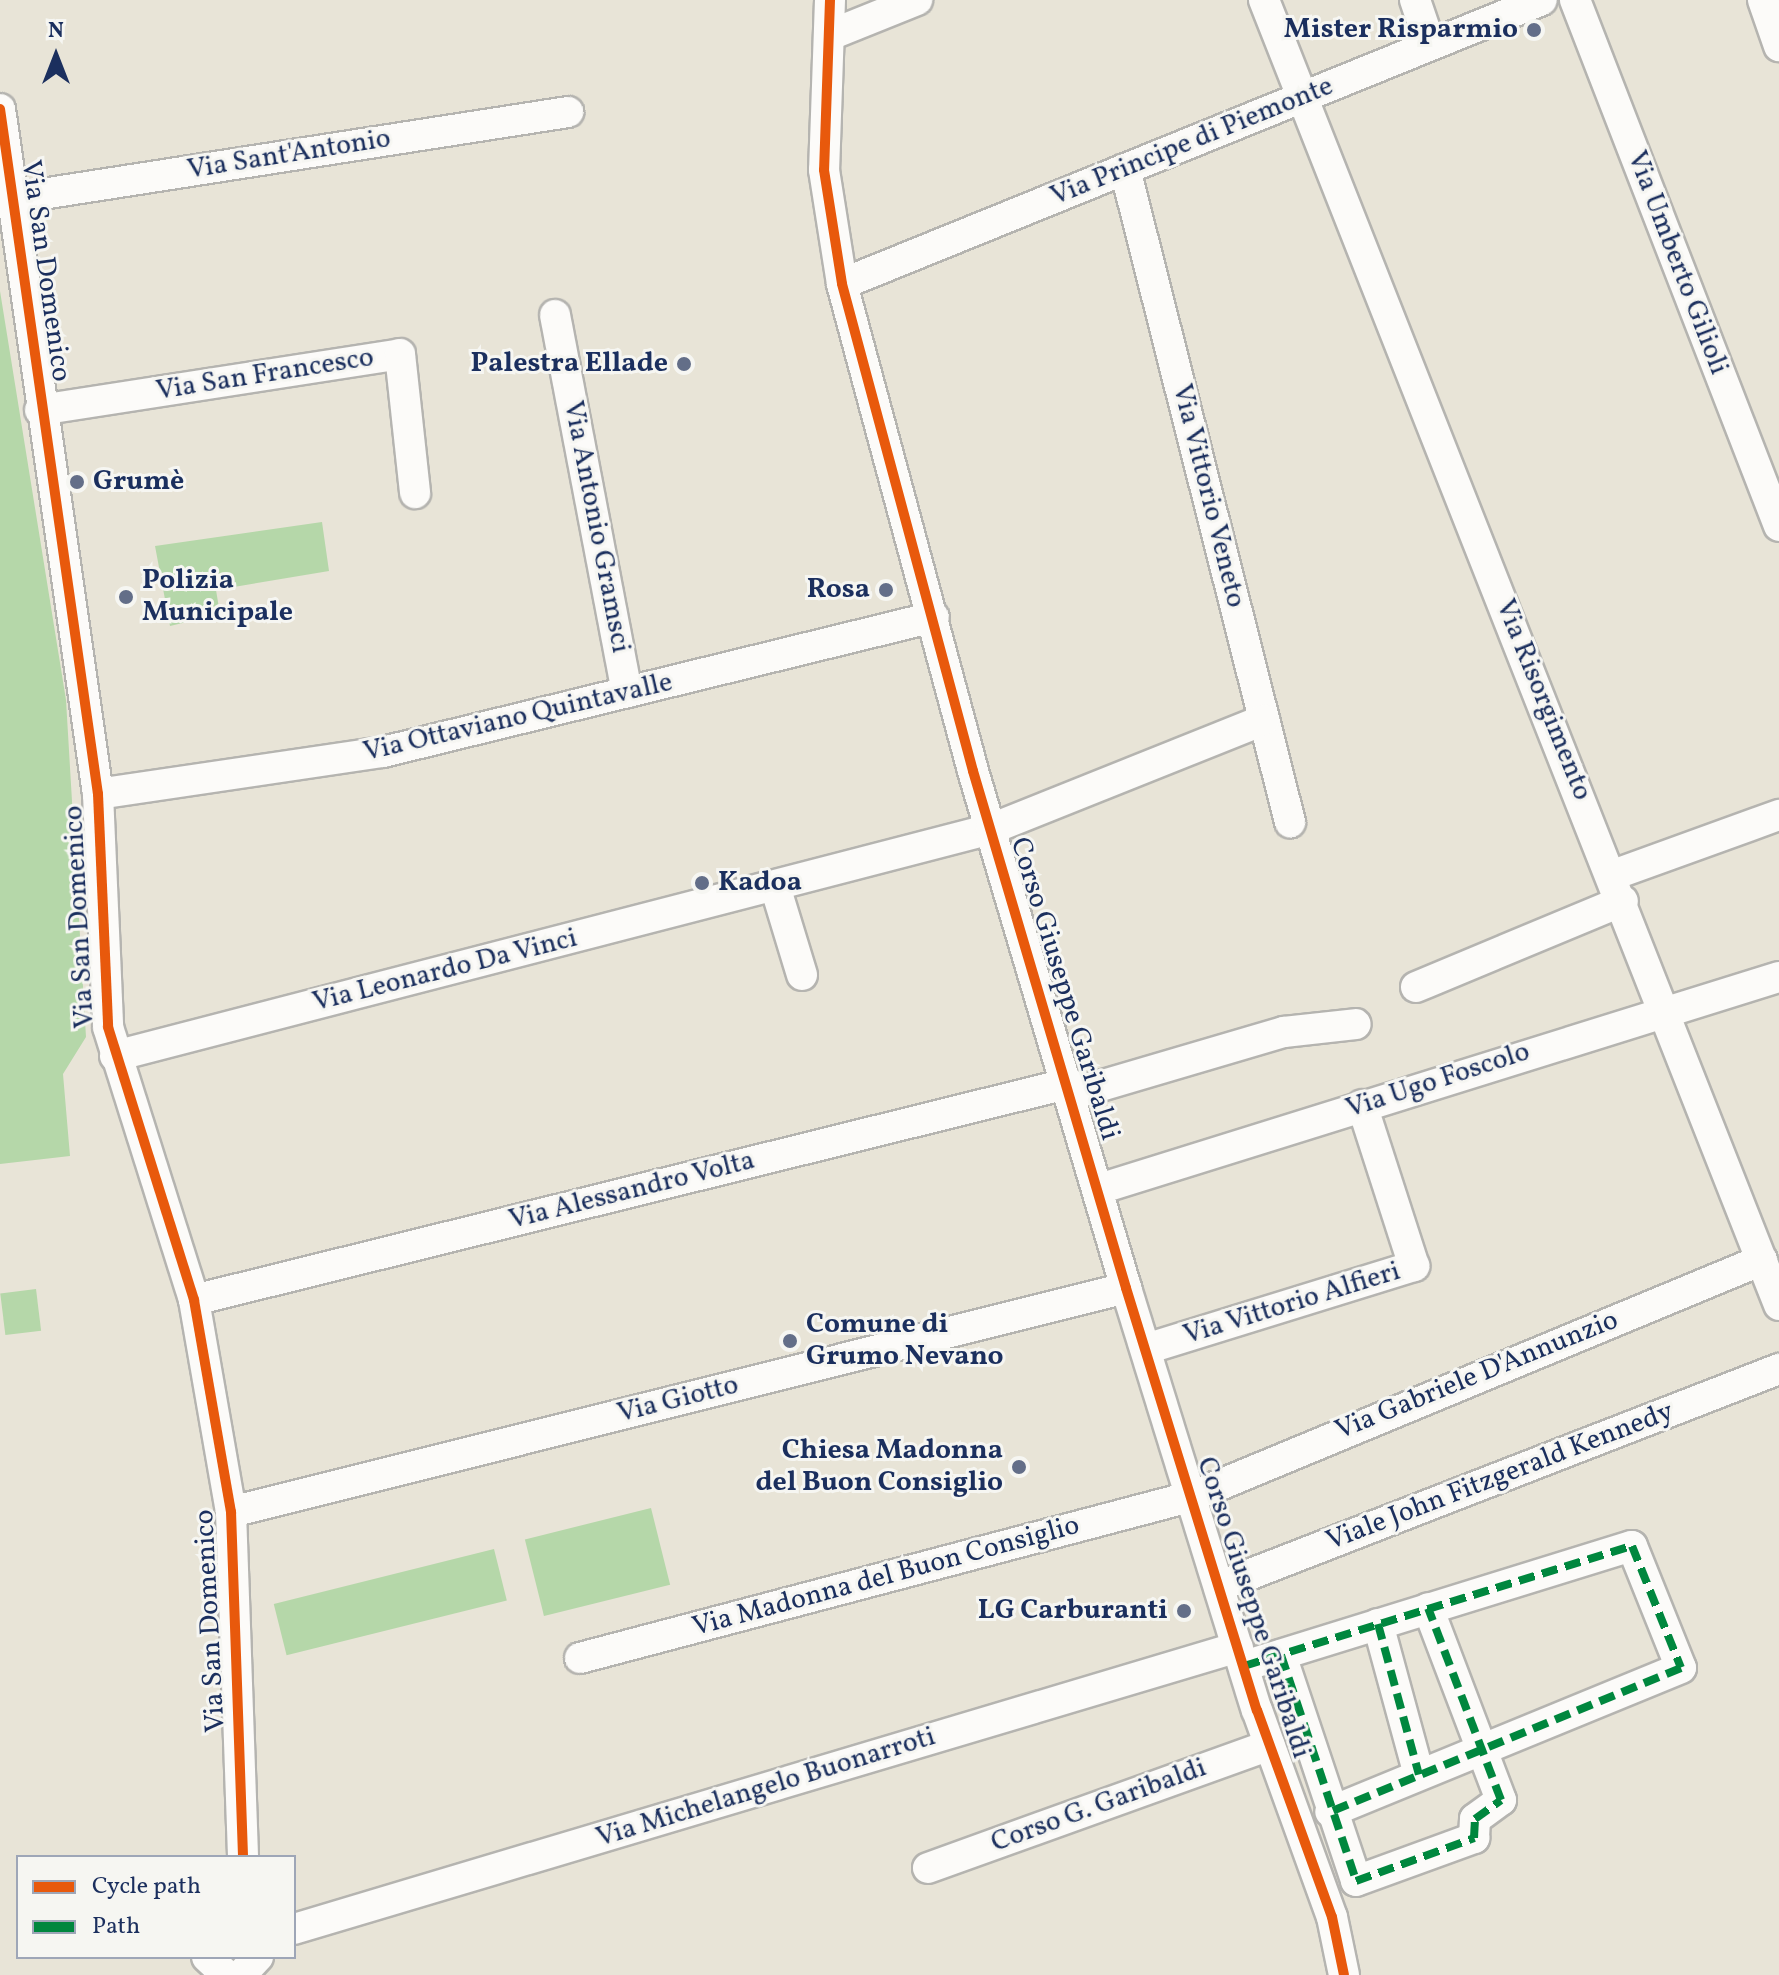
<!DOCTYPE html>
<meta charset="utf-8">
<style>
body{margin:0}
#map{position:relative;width:1779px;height:1975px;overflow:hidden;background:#e8e4d7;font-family:Vollkorn,serif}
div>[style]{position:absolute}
.green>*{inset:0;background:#b5d7a9;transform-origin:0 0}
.roads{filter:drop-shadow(2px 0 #b5b4b0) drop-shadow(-2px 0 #b5b4b0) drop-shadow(0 2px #b5b4b0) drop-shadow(0 -2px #b5b4b0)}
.minor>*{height:30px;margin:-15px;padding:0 15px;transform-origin:15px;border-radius:15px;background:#fcfbf9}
.quiet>*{height:8px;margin-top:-4px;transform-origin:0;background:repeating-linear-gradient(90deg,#00873e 0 16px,transparent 0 24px)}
.cycleway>*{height:10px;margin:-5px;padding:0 5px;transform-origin:5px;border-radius:5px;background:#e8590c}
.dots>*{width:22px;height:22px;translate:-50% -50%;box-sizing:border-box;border:4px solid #f6f6f2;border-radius:50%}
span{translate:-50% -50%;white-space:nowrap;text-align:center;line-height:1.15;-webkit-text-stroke:6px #f6f6f2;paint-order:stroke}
.poi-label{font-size:28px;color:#1b2f5e;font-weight:700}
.right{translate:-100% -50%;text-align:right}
.left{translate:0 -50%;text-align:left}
.street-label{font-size:28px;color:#1b2f5e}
.legend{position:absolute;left:16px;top:1855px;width:280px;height:104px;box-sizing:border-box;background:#f6f6f2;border:2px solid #9ea6b7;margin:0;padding:10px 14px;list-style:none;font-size:24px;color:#1b2f5e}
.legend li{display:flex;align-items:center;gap:16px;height:40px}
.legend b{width:40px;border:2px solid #9ea6b7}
.north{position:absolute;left:16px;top:16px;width:80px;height:80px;-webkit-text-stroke:6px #f6f6f2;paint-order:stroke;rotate:0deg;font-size:22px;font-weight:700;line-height:32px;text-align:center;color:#1b2f5e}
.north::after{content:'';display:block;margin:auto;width:28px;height:36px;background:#1b2f5e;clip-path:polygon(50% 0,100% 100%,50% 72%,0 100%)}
</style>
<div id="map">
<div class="green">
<i style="clip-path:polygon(0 291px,66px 700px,86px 1037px,63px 1074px,70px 1156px,0 1164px)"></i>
<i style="clip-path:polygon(322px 522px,329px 571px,216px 590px,220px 614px,170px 626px,155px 546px)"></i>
<i style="left:36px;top:1289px;width:42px;height:36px;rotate:83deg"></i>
<i style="left:651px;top:1508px;width:79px;height:130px;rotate:76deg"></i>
<i style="left:494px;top:1549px;width:53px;height:227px;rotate:76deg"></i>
</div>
<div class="roads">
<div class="minor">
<i style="left:830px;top:0;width:170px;rotate:92deg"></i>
<i style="left:824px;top:170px;width:115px;rotate:81deg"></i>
<i style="left:842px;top:284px;width:504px;rotate:74.94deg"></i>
<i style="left:973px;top:771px;width:539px;rotate:73.51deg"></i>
<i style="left:1126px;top:1288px;width:442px;rotate:72.8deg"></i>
<i style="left:1257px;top:1710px;width:220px;rotate:70.1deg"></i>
<i style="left:1332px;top:1917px;width:59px;rotate:78.3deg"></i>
<i style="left:1264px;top:0;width:1403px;rotate:68.46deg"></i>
<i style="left:1415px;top:0;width:46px;rotate:71.2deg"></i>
<i style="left:1575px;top:0;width:564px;rotate:68.8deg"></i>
<i style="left:1763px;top:0;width:49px;rotate:70.8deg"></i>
<i style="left:830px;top:35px;width:94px;rotate:-21.9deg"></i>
<i style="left:0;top:109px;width:692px;rotate:81.86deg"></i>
<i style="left:98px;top:794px;width:233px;rotate:87.5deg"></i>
<i style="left:108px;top:1027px;width:286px;rotate:72.5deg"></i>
<i style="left:194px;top:1300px;width:215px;rotate:80.1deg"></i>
<i style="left:231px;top:1512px;width:345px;rotate:88deg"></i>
<i style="left:1125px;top:169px;width:674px;rotate:75.82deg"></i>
<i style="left:10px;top:199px;width:565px;rotate:-8.86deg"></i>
<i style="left:842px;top:284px;width:755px;rotate:-22.08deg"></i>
<i style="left:555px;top:315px;width:384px;rotate:79.2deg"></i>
<i style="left:40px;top:410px;width:364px;rotate:-8.8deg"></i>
<i style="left:400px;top:354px;width:140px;rotate:83.8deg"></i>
<i style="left:98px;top:794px;width:288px;rotate:-8.4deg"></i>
<i style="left:383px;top:752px;width:567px;rotate:-13.77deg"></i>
<i style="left:1613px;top:875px;width:177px;rotate:-19.9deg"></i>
<i style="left:775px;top:886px;width:93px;rotate:73.1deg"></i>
<i style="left:1416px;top:987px;width:224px;rotate:-22.6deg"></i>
<i style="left:115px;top:1056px;width:905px;rotate:-14.53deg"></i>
<i style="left:991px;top:829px;width:294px;rotate:-21.8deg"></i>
<i style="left:1073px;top:1094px;width:220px;rotate:-16.4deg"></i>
<i style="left:1284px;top:1032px;width:72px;rotate:-6.3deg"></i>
<i style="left:1099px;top:1189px;width:712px;rotate:-17.32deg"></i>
<i style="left:194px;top:1300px;width:902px;rotate:-13.91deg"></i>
<i style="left:1146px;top:1349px;width:281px;rotate:-17.2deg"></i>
<i style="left:1414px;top:1266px;width:169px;rotate:-107.9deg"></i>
<i style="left:231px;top:1512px;width:923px;rotate:-14.05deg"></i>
<i style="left:1220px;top:1586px;width:600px;rotate:-21.22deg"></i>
<i style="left:1378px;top:1624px;width:156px;rotate:74.8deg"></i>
<i style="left:1281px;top:1655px;width:238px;rotate:71.6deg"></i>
<i style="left:1356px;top:1881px;width:126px;rotate:-20deg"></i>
<i style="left:1474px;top:1838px;width:19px;rotate:-87deg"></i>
<i style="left:1475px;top:1819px;width:32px;rotate:-36deg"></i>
<i style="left:1501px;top:1800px;width:205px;rotate:-110.8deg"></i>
<i style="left:580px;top:1658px;width:634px;rotate:-14.8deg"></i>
<i style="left:1193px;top:1496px;width:616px;rotate:-22.53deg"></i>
<i style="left:1244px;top:1666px;width:406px;rotate:-17.2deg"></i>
<i style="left:1632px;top:1546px;width:131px;rotate:68.1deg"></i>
<i style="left:1681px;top:1668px;width:379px;rotate:157.7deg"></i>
<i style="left:928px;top:1868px;width:363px;rotate:-19.8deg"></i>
<i style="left:294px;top:1929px;width:985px;rotate:-16.63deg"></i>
<i style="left:207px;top:1957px;width:26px;rotate:43deg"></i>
<i style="left:241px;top:1975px;width:25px;rotate:-47deg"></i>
</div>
</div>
<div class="quiet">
<i style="left:1378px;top:1624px;width:156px;rotate:74.8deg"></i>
<i style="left:1281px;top:1655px;width:238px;rotate:71.6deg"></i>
<i style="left:1356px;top:1881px;width:126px;rotate:-20deg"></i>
<i style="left:1474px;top:1838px;width:19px;rotate:-87deg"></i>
<i style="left:1475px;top:1819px;width:32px;rotate:-36deg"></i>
<i style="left:1501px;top:1800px;width:205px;rotate:-110.8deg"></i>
<i style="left:1244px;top:1666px;width:406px;rotate:-17.2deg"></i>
<i style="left:1632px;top:1546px;width:131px;rotate:68.1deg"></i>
<i style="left:1681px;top:1668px;width:379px;rotate:157.7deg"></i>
</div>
<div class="cycleway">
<i style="left:830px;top:0;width:170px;rotate:92deg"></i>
<i style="left:824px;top:170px;width:115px;rotate:81deg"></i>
<i style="left:842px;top:284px;width:504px;rotate:74.94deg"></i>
<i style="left:973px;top:771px;width:539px;rotate:73.51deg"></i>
<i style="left:1126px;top:1288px;width:442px;rotate:72.8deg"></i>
<i style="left:1257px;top:1710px;width:220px;rotate:70.1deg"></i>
<i style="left:1332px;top:1917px;width:59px;rotate:78.3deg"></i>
<i style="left:0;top:109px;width:692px;rotate:81.86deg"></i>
<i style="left:98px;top:794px;width:233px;rotate:87.5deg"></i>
<i style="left:108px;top:1027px;width:286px;rotate:72.5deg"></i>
<i style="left:194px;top:1300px;width:215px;rotate:80.1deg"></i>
<i style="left:231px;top:1512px;width:345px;rotate:88deg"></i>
</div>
<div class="dots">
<i style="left:1534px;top:30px;background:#636e88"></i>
<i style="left:684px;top:364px;background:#636e88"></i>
<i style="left:77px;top:482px;background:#636e88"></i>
<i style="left:886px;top:590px;background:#636e88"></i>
<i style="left:126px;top:597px;background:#636e88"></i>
<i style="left:702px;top:883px;background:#636e88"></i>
<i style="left:790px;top:1341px;background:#636e88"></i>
<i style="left:1019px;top:1467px;background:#636e88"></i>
<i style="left:1184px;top:1611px;background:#636e88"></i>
</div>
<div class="poi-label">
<span class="right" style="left:1518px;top:30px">Mister Risparmio</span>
<span class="right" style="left:668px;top:364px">Palestra Ellade</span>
<span class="left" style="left:93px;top:482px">Grumè</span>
<span class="left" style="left:142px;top:597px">Polizia<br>Municipale</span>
<span class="right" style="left:870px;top:590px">Rosa</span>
<span class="left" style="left:718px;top:883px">Kadoa</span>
<span class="left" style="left:806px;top:1341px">Comune di<br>Grumo Nevano</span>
<span class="right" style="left:1003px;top:1467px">Chiesa Madonna<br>del Buon Consiglio</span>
<span class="right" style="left:1168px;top:1611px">LG Carburanti</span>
</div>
<div class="street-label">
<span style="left:1192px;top:142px;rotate:-22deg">Via Principe di Piemonte</span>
<span style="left:289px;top:155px;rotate:-9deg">Via Sant'Antonio</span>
<span style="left:1677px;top:263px;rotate:69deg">Via Umberto Gilioli</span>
<span style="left:45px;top:271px;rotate:82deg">Via San Domenico</span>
<span style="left:265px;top:375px;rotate:-9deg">Via San Francesco</span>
<span style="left:1208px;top:496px;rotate:76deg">Via Vittorio Veneto</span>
<span style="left:596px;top:527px;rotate:79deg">Via Antonio Gramsci</span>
<span style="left:1543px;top:700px;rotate:68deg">Via Risorgimento</span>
<span style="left:518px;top:718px;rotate:-13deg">Via Ottaviano Quintavalle</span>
<span style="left:80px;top:917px;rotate:-93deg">Via San Domenico</span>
<span style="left:445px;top:971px;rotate:-14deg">Via Leonardo Da Vinci</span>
<span style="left:1064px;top:989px;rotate:73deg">Corso Giuseppe Garibaldi</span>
<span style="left:1438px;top:1081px;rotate:-18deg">Via Ugo Foscolo</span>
<span style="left:632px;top:1191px;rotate:-14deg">Via Alessandro Volta</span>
<span style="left:1292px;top:1304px;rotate:-17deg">Via Vittorio Alfieri</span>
<span style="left:1477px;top:1376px;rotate:-22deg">Via Gabriele D'Annunzio</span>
<span style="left:678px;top:1400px;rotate:-14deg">Via Giotto</span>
<span style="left:1500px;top:1477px;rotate:-21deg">Viale John Fitzgerald Kennedy</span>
<span style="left:886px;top:1577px;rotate:-15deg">Via Madonna del Buon Consiglio</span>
<span style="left:1253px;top:1608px;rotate:72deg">Corso Giuseppe Garibaldi</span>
<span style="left:211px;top:1621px;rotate:-93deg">Via San Domenico</span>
<span style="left:766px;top:1788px;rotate:-17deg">Via Michelangelo Buonarroti</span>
<span style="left:1099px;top:1806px;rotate:-20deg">Corso G. Garibaldi</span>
</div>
<ul class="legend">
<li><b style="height:10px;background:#e8590c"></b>Cycle path</li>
<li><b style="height:10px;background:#00873e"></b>Path</li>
</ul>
<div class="north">N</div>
</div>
